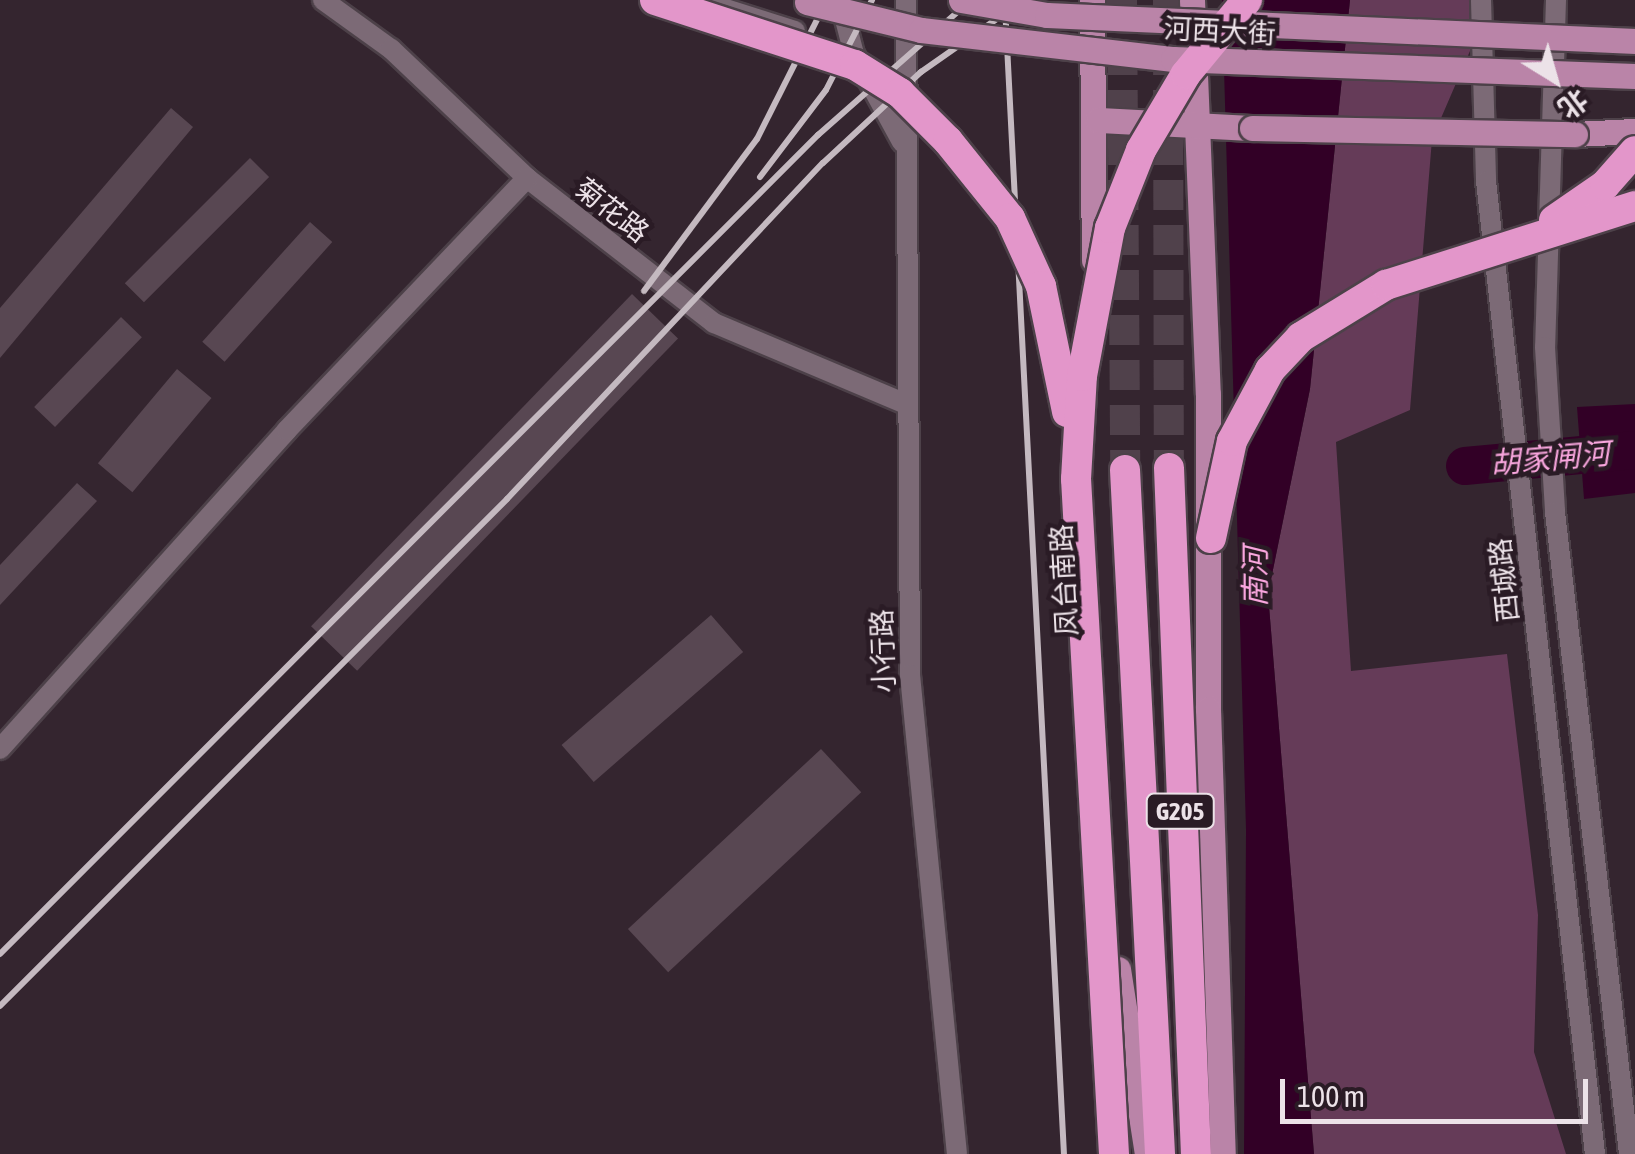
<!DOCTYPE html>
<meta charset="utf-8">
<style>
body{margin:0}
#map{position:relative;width:1635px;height:1154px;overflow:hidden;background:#34252f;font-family:"Asap Condensed","Noto Sans SC",sans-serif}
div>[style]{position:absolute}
.green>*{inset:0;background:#653b58}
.water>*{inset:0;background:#320026}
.river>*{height:38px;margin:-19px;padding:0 19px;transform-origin:19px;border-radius:19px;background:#320026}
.building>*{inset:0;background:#584752;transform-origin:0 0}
.highway-tunnel>*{height:30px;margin-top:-15px;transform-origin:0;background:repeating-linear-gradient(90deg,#50414b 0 30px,transparent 0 45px)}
.roads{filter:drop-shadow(2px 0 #4d4149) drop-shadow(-2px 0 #4d4149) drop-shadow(0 2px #4d4149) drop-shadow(0 -2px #4d4149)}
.minor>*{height:20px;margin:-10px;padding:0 10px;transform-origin:10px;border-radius:10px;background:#7c6a76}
.major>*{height:25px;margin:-12.5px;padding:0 12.5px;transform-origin:12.5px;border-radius:12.5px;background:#ba84a8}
.highway>*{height:30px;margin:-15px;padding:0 15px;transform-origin:15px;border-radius:15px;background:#e396ca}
.rail>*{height:6px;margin:-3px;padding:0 3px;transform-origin:3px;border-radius:3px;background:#c4b9c0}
.bridges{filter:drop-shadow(2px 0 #4d4149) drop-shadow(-2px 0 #4d4149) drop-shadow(0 2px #4d4149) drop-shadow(0 -2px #4d4149)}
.major-bridge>*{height:25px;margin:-12.5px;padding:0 12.5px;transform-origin:12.5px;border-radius:12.5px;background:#ba84a8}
.highway-bridge>*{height:30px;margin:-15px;padding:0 15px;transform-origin:15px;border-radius:15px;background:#e396ca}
span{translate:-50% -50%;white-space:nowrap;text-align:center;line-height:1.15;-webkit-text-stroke:9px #2a1b25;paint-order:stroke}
.shield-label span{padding:2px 8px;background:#2a1b25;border:2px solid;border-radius:8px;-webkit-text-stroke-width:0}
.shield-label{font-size:25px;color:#ece2e8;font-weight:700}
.street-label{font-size:28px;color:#ece2e8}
.water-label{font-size:30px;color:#f9a6de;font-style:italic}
.north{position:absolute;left:1505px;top:30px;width:100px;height:100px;-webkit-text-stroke:8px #2a1b25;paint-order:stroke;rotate:143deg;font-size:28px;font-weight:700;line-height:40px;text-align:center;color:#ece2e8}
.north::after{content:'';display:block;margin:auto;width:35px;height:45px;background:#ece2e8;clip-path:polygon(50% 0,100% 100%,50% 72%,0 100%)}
.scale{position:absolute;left:1280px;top:1079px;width:308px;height:45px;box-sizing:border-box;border:5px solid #ece2e8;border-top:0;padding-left:12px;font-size:30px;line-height:35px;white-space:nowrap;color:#ece2e8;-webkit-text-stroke:8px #2a1b25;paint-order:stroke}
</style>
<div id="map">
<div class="green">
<i style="clip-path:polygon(1350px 0,1492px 0,1432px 139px,1410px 410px,1336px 442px,1351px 671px,1507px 654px,1538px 915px,1534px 1052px,1566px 1154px,1314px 1154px,1268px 594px,1310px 389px)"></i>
</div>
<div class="water">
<i style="clip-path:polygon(1222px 0,1350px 0,1310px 389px,1268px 594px,1314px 1154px,1244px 1154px,1246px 830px)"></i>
<i style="clip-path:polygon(1635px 404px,1635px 493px,1584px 499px,1577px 407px)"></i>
</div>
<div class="river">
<i style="left:1465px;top:466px;width:171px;rotate:-5.4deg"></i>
</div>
<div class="building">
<i style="clip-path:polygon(171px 108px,193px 127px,0 358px,0 308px)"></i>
<i style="left:250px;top:158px;width:27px;height:177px;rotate:45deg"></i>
<i style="left:310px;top:222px;width:30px;height:161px;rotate:42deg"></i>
<i style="left:632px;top:294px;width:64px;height:462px;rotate:44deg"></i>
<i style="left:121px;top:317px;width:29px;height:125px;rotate:44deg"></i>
<i style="left:177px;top:369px;width:45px;height:123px;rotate:40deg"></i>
<i style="clip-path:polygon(77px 483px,97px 501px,0 605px,0 565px)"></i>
<i style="left:711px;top:615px;width:49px;height:198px;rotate:49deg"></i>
<i style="left:821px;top:749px;width:59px;height:264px;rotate:47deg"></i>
</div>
<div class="highway-tunnel">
<i style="left:1122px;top:0;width:470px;rotate:89.6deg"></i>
<i style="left:1168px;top:0;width:468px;rotate:89.9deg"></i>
</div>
<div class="roads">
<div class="minor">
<i style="left:323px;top:0;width:84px;rotate:35.8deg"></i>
<i style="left:391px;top:49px;width:187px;rotate:43.5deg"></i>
<i style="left:527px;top:178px;width:237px;rotate:37.8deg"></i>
<i style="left:714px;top:323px;width:208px;rotate:22.9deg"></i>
<i style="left:840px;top:0;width:56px;rotate:75.5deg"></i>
<i style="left:854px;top:54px;width:100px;rotate:61.4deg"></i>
<i style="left:906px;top:0;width:675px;rotate:89.66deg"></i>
<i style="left:910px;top:675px;width:481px;rotate:84.4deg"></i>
<i style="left:1481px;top:0;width:181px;rotate:88.4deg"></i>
<i style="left:1486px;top:181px;width:979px;rotate:83.61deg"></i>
<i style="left:1556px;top:0;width:347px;rotate:91.8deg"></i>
<i style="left:1545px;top:347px;width:165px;rotate:86.5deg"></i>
<i style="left:1555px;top:512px;width:646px;rotate:83.42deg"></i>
<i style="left:713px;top:5px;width:86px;rotate:17.6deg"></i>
<i style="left:0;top:749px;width:429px;rotate:-48deg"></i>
<i style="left:287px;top:430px;width:348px;rotate:-46.4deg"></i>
</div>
<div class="major">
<i style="left:1092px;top:0;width:260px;rotate:89.6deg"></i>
<i style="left:1192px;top:0;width:394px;rotate:87.7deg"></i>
<i style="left:1208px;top:394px;width:315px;rotate:90deg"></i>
<i style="left:1208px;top:709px;width:445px;rotate:88.1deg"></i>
<i style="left:1098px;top:120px;width:154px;rotate:3deg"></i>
<i style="left:1575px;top:134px;width:60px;rotate:-2.9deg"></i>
<i style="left:1118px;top:969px;width:187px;rotate:81.1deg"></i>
</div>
<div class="highway">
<i style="left:1169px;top:468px;width:687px;rotate:87.75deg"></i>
<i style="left:1125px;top:470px;width:685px;rotate:87.07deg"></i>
</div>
</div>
<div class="rail">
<i style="left:1005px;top:6px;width:1150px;rotate:87.06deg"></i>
<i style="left:760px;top:177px;width:109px;rotate:-52.8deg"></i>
<i style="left:826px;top:90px;width:101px;rotate:-62.9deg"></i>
<i style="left:644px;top:291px;width:189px;rotate:-53.4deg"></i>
<i style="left:757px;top:139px;width:156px;rotate:-63.3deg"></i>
<i style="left:0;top:954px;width:1158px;rotate:-45.04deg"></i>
<i style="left:818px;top:135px;width:204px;rotate:-41.4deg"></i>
<i style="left:0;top:1006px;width:717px;rotate:-45deg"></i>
<i style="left:507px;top:499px;width:461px;rotate:-46.8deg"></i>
<i style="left:823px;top:163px;width:134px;rotate:-42.9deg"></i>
<i style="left:921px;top:72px;width:126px;rotate:-35deg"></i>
</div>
<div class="bridges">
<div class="major-bridge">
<i style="left:961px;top:0;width:87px;rotate:9.9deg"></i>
<i style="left:1047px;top:15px;width:589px;rotate:2.53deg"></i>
<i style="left:807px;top:2px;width:117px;rotate:13.8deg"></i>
<i style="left:921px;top:30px;width:254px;rotate:6.6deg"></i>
<i style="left:1173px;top:59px;width:462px;rotate:2.1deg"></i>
<i style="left:1252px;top:128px;width:323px;rotate:1.1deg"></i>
</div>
<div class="highway-bridge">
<i style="left:655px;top:0;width:210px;rotate:18deg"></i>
<i style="left:855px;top:65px;width:53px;rotate:31.9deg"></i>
<i style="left:900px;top:93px;width:68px;rotate:45deg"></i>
<i style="left:948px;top:141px;width:99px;rotate:51.2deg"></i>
<i style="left:1010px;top:218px;width:75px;rotate:65.5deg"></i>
<i style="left:1041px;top:286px;width:129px;rotate:78.3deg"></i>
<i style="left:1554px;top:220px;width:62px;rotate:-34.5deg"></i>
<i style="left:1605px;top:185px;width:45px;rotate:-48.6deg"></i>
<i style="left:1211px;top:538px;width:99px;rotate:-77.8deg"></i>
<i style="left:1232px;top:441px;width:81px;rotate:-61.8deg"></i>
<i style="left:1270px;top:370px;width:45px;rotate:-46.8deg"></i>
<i style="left:1301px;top:337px;width:100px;rotate:-31.5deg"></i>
<i style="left:1386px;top:285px;width:261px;rotate:-17.6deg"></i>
<i style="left:1114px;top:1154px;width:676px;rotate:-93.22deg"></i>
<i style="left:1076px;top:479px;width:103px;rotate:-86.7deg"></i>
<i style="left:1082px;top:376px;width:151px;rotate:-79.3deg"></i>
<i style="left:1110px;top:228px;width:84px;rotate:-68.3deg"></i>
<i style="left:1141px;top:150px;width:88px;rotate:-59.4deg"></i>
<i style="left:1186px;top:74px;width:96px;rotate:-50.5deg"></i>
</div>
</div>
<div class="shield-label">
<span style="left:1180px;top:811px">G205</span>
</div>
<div class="street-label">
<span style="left:1220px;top:31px;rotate:3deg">河西大街</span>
<span style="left:612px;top:210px;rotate:38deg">菊花路</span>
<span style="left:1064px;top:580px;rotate:-93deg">凤台南路</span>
<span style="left:1504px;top:580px;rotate:-96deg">西城路</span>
<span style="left:883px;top:651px;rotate:-92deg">小行路</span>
</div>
<div class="water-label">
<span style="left:1550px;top:458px;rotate:-5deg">胡家闸河</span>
<span style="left:1255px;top:577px;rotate:-90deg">南河</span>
</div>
<div class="north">北</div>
<div class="scale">100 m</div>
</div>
